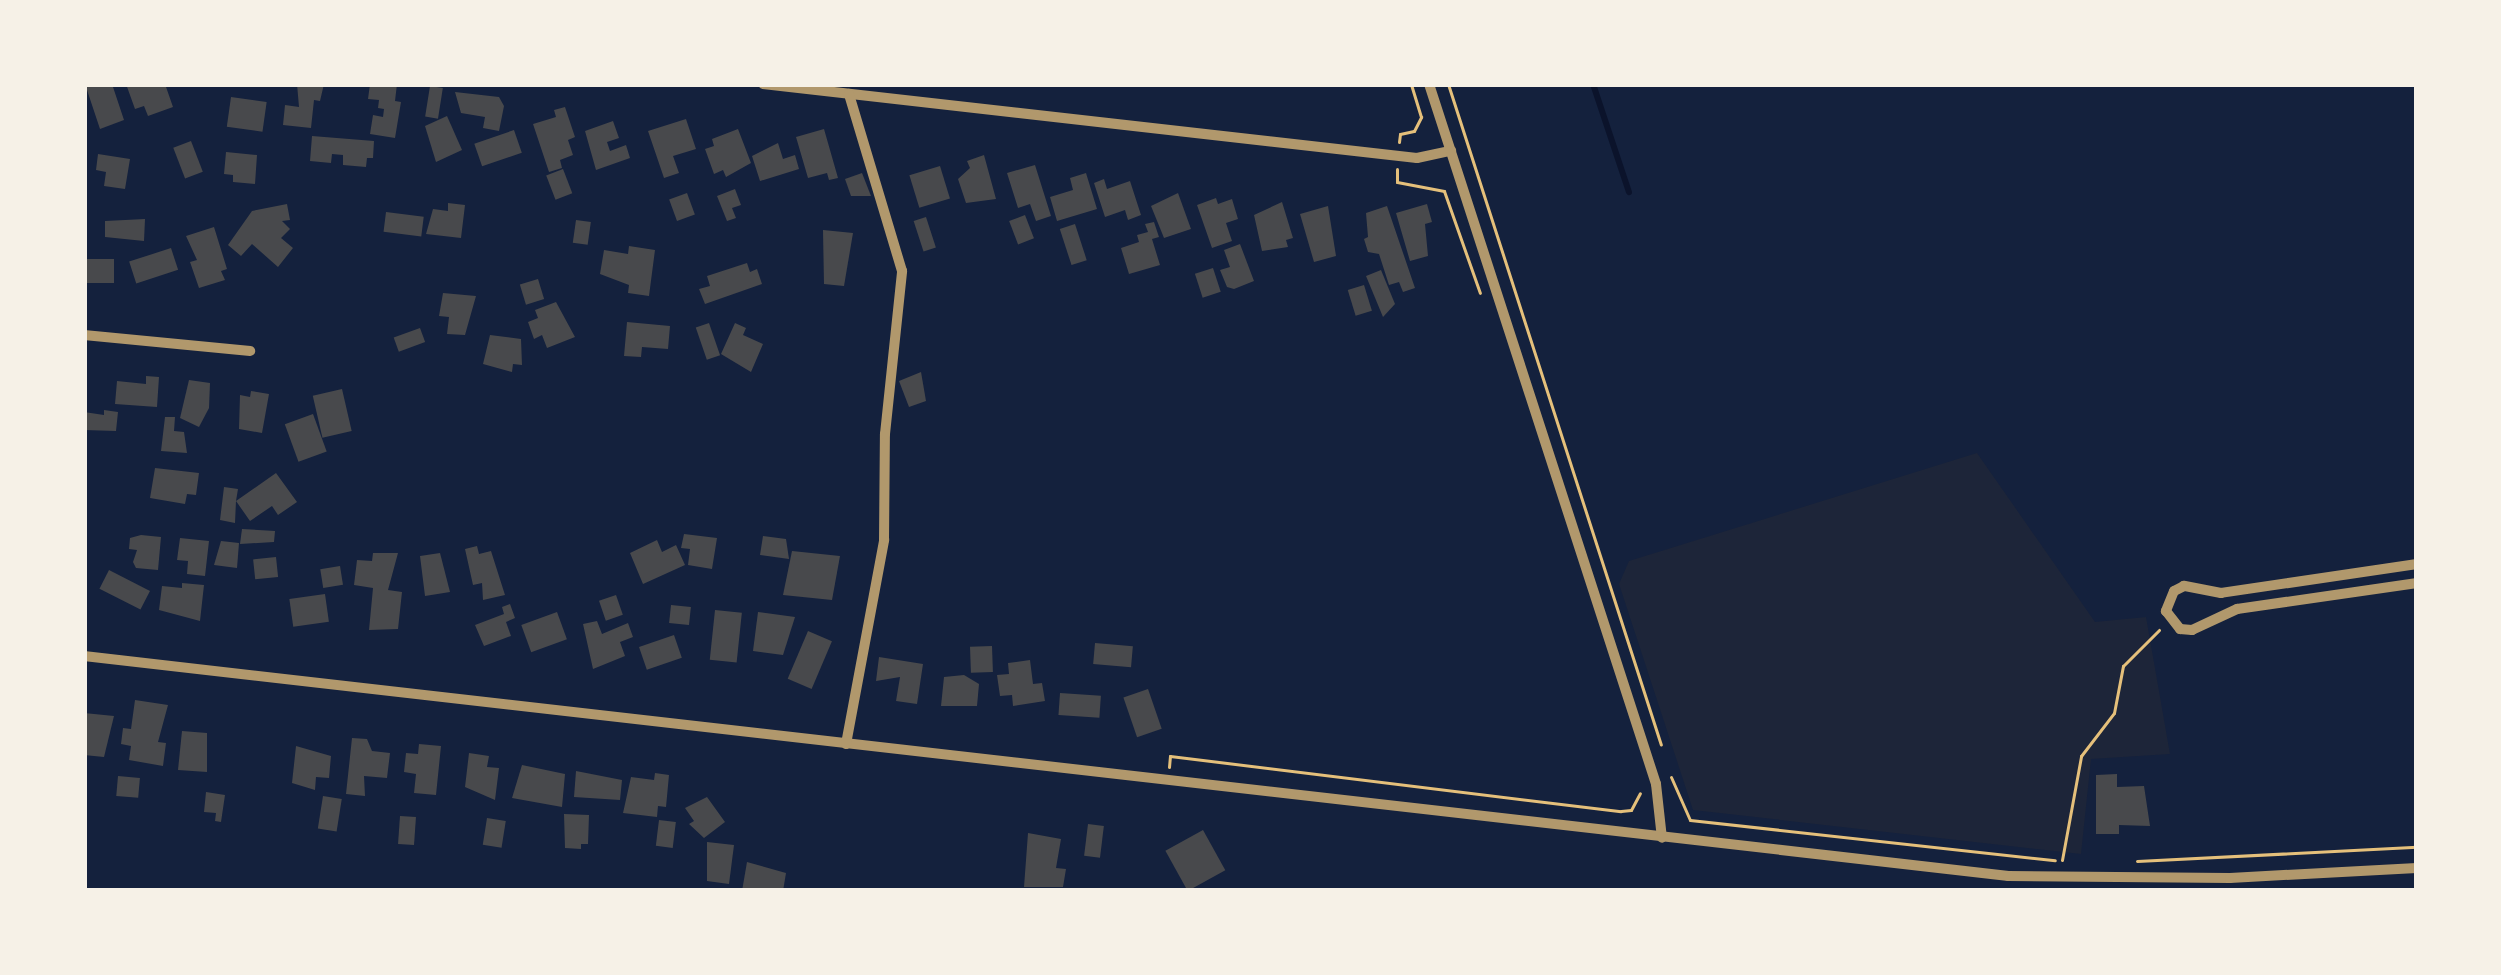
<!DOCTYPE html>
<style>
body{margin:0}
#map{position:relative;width:2501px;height:975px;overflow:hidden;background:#14213d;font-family:Overpass,sans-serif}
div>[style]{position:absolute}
.green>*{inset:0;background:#1d2539}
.stream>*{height:6px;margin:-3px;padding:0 3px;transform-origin:3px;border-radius:3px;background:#0b132b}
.building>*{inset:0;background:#48494c;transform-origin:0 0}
.path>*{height:3px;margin:-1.5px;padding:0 1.5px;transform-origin:1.5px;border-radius:1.5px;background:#e5c07b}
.minor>*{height:10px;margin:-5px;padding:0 5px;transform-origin:5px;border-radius:5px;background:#b1986c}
span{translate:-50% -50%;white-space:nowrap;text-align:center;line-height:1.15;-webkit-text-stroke:10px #f6f1e7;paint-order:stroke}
.frame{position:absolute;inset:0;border:87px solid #f6f1e7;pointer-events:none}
</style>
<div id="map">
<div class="green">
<i style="clip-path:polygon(1977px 453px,2095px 622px,2146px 617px,2170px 754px,2091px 759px,2081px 854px,1693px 810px,1619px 584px,1629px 561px)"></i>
</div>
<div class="stream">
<i style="left:1593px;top:84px;width:114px;rotate:71.6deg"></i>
</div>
<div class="building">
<i style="clip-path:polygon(85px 84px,112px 84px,124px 120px,100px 129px)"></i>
<i style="clip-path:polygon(126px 84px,165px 84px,173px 107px,148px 116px,144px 106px,135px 109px)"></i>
<i style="clip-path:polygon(297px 84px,324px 84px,320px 101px,314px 100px,311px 128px,283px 125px,285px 105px,299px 107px)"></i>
<i style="clip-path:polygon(370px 84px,397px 84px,395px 101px,401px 102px,395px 138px,370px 134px,373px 115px,383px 117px,384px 109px,378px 108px,379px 100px,368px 99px)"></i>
<i style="left:430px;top:86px;width:13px;height:31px;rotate:9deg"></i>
<i style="clip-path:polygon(455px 92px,499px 97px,504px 106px,499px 131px,483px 128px,485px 117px,461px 113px)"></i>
<i style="left:231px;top:97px;width:36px;height:30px;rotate:8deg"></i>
<i style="clip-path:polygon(565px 107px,575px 137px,568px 140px,573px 155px,560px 160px,562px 168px,549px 172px,533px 124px,556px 117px,554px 110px)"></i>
<i style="clip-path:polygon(447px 116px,462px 150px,436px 162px,425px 126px)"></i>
<i style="clip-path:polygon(686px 119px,696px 149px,673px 156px,679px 173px,664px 178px,648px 131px)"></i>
<i style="clip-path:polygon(613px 121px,619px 138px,607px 142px,610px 151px,626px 145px,630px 158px,596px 170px,585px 131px)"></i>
<i style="clip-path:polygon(738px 129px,751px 163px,726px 177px,723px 170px,714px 174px,705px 149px,714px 146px,712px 139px)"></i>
<i style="clip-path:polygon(824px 129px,838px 178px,829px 180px,827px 173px,808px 178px,796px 137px)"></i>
<i style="left:514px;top:130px;width:24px;height:42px;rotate:71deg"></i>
<i style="clip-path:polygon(312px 136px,374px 141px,373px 158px,367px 158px,366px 167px,343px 165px,343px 155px,332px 154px,331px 163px,310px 161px)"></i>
<i style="left:191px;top:141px;width:33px;height:19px;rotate:69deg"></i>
<i style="clip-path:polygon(778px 143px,783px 159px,795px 155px,799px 169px,760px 181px,752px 156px)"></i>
<i style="clip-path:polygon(226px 152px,257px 155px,255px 184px,233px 182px,233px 175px,224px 174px)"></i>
<i style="clip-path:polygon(98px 154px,130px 159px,125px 189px,104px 186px,106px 172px,96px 170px)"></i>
<i style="clip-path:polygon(984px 155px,996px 199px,966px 203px,958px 179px,970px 168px,967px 161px)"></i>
<i style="clip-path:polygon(1035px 165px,1051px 216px,1036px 221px,1030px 204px,1018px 208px,1007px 173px)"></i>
<i style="left:940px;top:166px;width:34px;height:32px;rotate:73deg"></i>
<i style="left:563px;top:169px;width:26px;height:18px;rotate:69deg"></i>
<i style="clip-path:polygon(862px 173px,871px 196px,851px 196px,845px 179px)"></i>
<i style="clip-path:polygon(1086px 173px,1097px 209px,1057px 221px,1050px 197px,1073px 190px,1070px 178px)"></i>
<i style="clip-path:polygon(1104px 179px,1107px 189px,1130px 181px,1141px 215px,1128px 220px,1125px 210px,1105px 217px,1094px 183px)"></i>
<i style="clip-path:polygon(735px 189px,741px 205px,732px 208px,736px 218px,727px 221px,717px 196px)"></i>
<i style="left:687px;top:193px;width:23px;height:19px;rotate:70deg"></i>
<i style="clip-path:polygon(1178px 193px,1191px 229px,1164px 238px,1151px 206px)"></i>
<i style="clip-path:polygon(1216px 198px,1218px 204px,1232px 199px,1238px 219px,1226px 223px,1232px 241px,1212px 248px,1197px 205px)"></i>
<i style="clip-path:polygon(1282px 202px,1293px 238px,1286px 240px,1288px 247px,1262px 251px,1254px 215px)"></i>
<i style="clip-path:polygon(448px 203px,465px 205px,461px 238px,426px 234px,433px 209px,448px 211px)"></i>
<i style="clip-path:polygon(287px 204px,290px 220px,282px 221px,290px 229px,281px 238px,293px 248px,278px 267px,252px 244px,241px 256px,228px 245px,252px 211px)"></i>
<i style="clip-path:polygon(1427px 204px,1432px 222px,1425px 224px,1428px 256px,1410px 261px,1396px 213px)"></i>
<i style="clip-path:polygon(1328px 206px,1336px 256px,1314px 262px,1300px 214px)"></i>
<i style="clip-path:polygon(1387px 206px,1415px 288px,1403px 292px,1399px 282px,1389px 285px,1379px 254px,1368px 252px,1364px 239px,1368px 237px,1366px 213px)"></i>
<i style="left:386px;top:212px;width:38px;height:20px;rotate:7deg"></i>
<i style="left:1025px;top:215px;width:25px;height:17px;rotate:69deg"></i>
<i style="left:926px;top:217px;width:32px;height:13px;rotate:72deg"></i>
<i style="clip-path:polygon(145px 219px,144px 241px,105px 237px,105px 221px)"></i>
<i style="left:576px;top:220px;width:15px;height:23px;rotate:8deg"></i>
<i style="clip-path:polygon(1154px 222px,1159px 237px,1152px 239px,1160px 265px,1129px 274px,1121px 248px,1139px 242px,1137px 235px,1148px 232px,1145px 224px)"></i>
<i style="left:1075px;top:224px;width:38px;height:16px;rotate:72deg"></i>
<i style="clip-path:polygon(214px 227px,227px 269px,221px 271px,225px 280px,199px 288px,190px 262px,197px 260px,186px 236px)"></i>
<i style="clip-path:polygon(823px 230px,853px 233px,844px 286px,824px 284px)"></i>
<i style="clip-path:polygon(1240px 244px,1254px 281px,1234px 289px,1227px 287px,1220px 270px,1230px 267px,1224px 250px)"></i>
<i style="clip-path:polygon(629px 246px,655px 250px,649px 296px,628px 293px,629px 285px,600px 274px,604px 250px,628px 254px)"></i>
<i style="left:171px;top:248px;width:23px;height:44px;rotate:72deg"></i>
<i style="left:84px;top:259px;width:30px;height:24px"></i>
<i style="clip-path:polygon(747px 263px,750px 272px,757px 269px,762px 284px,705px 304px,699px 289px,710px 286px,707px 276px)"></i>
<i style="left:1213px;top:268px;width:25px;height:19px;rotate:72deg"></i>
<i style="clip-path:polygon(1381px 270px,1395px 304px,1383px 317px,1366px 276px)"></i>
<i style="left:538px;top:279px;width:21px;height:19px;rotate:73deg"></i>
<i style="left:1364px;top:285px;width:27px;height:17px;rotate:73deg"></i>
<i style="clip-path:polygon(443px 293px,476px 296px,465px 335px,447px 334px,449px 317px,439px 316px)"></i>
<i style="clip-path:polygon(556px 302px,575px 337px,547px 348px,542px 335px,534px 339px,528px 322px,538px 318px,535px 310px)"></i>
<i style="clip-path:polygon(627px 322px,670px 326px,668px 349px,642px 347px,641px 357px,624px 356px)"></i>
<i style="left:709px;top:323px;width:34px;height:14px;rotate:71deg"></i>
<i style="clip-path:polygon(735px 323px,746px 328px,743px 335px,763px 344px,751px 372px,721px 354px)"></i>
<i style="left:420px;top:328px;width:15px;height:28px;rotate:70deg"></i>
<i style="clip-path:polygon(490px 335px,521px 339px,522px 365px,513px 364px,512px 372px,483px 364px)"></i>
<i style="clip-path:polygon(921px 372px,926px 401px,909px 407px,899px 381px)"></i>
<i style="clip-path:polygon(146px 376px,159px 377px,157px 407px,115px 404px,117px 381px,146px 384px)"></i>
<i style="clip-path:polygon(189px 380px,210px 383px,209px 408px,199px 427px,180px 418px)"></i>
<i style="left:342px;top:389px;width:43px;height:30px;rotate:77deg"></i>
<i style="clip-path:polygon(251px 391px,269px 394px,262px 433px,239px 429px,240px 395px,250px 397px)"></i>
<i style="clip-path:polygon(104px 410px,118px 412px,116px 431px,84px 430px,84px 412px,104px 415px)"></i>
<i style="left:313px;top:414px;width:40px;height:30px;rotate:70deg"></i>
<i style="clip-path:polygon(165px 417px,175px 417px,174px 431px,184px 432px,187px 453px,161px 451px)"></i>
<i style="clip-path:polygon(155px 468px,199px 473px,196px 495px,187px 494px,185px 504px,150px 498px)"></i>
<i style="clip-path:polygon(276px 473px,297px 502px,278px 515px,272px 506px,250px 521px,236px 501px,235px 523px,220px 520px,224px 487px,238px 489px,236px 501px)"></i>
<i style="clip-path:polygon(242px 529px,275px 531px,274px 542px,240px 544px)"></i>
<i style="clip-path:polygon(684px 534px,717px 538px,712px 569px,688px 565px,690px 549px,681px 548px)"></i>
<i style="clip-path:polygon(141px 535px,161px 537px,158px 570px,136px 568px,133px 562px,137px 550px,129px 549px,130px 538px)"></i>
<i style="clip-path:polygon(763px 536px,786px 539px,789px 559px,760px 555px)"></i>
<i style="clip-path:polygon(180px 538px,209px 541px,205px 576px,187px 574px,188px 561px,177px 560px)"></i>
<i style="clip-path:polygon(657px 540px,662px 552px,676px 545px,685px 565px,643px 584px,630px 553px)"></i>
<i style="clip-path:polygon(221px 541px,239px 543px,237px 568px,214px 565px)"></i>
<i style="clip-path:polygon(477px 546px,479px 554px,491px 551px,505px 595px,483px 600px,482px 583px,473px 585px,465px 549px)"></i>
<i style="clip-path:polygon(792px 551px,840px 556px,832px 600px,783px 595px)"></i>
<i style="clip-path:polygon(373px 553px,398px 553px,388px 590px,402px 592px,398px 629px,369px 630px,373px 588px,354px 585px,357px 560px,372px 561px)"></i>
<i style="clip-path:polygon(440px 553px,450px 592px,425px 596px,420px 556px)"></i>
<i style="left:276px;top:557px;width:20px;height:23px;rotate:84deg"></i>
<i style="left:340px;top:566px;width:19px;height:20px;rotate:81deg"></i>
<i style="left:109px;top:570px;width:46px;height:21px;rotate:27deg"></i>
<i style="clip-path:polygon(182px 583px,204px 585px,200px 621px,159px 610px,162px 586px,182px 588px)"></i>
<i style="left:325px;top:594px;width:28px;height:36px;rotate:82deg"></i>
<i style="left:616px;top:595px;width:21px;height:18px;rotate:71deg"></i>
<i style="clip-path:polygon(510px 604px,515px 618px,506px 622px,511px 636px,484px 646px,475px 625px,504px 614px,502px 607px)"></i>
<i style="left:671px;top:605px;width:20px;height:18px;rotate:6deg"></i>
<i style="left:715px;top:610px;width:27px;height:50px;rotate:6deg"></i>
<i style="left:557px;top:612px;width:29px;height:38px;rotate:70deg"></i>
<i style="clip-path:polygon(758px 612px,795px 617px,783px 655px,753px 651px)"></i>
<i style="clip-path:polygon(597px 621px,602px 634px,628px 623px,633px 637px,620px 642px,625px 656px,593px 669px,583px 624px)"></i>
<i style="left:808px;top:631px;width:26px;height:52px;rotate:23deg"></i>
<i style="left:674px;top:635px;width:24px;height:37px;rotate:71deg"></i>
<i style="left:1095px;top:643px;width:38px;height:21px;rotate:5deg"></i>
<i style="left:992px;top:646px;width:26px;height:22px;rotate:88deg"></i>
<i style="clip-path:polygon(879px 657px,923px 664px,917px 704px,896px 701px,900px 677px,876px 681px)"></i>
<i style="clip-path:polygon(1030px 660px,1033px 684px,1042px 683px,1045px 701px,1013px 706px,1012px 695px,1000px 696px,997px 675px,1009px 674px,1008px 663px)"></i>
<i style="clip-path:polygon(964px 675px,979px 684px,977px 706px,941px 706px,944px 677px)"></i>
<i style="left:1148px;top:689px;width:42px;height:26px;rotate:71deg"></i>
<i style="left:1060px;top:693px;width:41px;height:22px;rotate:4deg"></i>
<i style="clip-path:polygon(135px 700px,168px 705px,158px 742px,166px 743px,163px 766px,129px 760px,131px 746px,121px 744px,123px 728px,131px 729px)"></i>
<i style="clip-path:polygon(84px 713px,114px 716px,104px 757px,84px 755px)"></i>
<i style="clip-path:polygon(182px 731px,207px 733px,207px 772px,178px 770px)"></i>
<i style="clip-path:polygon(352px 738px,367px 739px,372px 751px,390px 753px,387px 778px,364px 776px,365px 796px,346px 794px)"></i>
<i style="clip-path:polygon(419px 744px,441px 746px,436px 795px,414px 793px,416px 774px,404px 772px,406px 753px,418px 754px)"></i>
<i style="clip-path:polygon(296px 746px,331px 756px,329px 778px,316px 777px,315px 790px,292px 783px)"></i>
<i style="clip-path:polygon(469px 753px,489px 756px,487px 767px,499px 768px,495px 800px,465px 787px)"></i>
<i style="clip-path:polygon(522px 765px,565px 774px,562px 807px,512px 798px)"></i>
<i style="clip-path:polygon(576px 771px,622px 780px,620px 800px,574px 797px)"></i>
<i style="clip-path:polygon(655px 773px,669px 775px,666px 807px,658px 806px,657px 817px,623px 813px,631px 777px,654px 780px)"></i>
<i style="clip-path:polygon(2117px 774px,2117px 787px,2144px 786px,2150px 826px,2119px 825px,2119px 834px,2096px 834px,2096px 775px)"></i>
<i style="left:118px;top:776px;width:22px;height:20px;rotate:5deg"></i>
<i style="clip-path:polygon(206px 792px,225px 795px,221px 822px,215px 821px,216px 813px,204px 812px)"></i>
<i style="left:323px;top:796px;width:19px;height:33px;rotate:9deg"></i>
<i style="clip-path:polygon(707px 797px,725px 822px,704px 838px,689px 824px,694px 821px,685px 808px)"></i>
<i style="clip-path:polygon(564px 814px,589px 815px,588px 844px,581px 844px,581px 849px,565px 848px)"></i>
<i style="left:400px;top:816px;width:16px;height:28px;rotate:4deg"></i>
<i style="left:487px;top:818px;width:19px;height:27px;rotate:9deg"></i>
<i style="left:659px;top:820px;width:17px;height:26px;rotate:7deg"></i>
<i style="left:1088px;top:824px;width:16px;height:32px;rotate:7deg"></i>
<i style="left:1203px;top:830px;width:46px;height:43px;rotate:61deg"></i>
<i style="clip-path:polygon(1028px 833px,1061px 839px,1056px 868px,1066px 869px,1063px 887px,1024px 887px)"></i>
<i style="clip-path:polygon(707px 842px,734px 845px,729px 884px,707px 881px)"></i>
<i style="clip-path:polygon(747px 862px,786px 873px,783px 891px,742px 891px)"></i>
</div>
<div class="path">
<i style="left:1448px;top:84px;width:694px;rotate:72.14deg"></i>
<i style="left:1399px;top:142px;width:8px;rotate:-83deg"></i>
<i style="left:1400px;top:134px;width:14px;rotate:-12deg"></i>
<i style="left:1414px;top:131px;width:16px;rotate:-63deg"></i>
<i style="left:1421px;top:117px;width:34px;rotate:-107deg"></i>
<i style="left:1397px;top:169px;width:13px;rotate:90deg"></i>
<i style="left:1397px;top:182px;width:48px;rotate:10.8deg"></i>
<i style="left:1444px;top:191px;width:108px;rotate:70.6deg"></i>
<i style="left:1169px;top:767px;width:11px;rotate:-85deg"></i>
<i style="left:1170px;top:756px;width:454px;rotate:7deg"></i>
<i style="left:1621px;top:811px;width:10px;rotate:-6deg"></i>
<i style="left:1631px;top:810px;width:19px;rotate:-62deg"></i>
<i style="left:1671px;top:777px;width:47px;rotate:66.2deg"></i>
<i style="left:1690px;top:820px;width:367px;rotate:6.3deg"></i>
<i style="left:2062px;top:860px;width:106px;rotate:-79.6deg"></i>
<i style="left:2081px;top:756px;width:54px;rotate:-52.5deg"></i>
<i style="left:2114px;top:713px;width:48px;rotate:-79.2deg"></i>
<i style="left:2123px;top:666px;width:51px;rotate:-45deg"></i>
<i style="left:2137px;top:861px;width:280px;rotate:-2.9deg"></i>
</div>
<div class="minor">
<i style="left:763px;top:84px;width:658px;rotate:6.46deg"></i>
<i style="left:1417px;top:158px;width:35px;rotate:-12deg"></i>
<i style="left:1429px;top:84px;width:736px;rotate:72.03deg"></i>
<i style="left:1656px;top:784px;width:54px;rotate:83.7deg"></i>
<i style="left:84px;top:335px;width:167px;rotate:5.5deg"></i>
<i style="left:2417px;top:564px;width:198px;rotate:171.6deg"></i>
<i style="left:2221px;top:593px;width:38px;rotate:-169deg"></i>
<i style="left:2184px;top:586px;width:11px;rotate:153deg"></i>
<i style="left:2174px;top:591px;width:22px;rotate:112deg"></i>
<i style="left:2166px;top:611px;width:23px;rotate:52deg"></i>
<i style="left:2180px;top:629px;width:12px;rotate:5deg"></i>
<i style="left:2192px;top:630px;width:50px;rotate:-25deg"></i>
<i style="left:2237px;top:609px;width:182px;rotate:-8.2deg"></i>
<i style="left:84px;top:656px;width:1937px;rotate:6.52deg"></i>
<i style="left:2008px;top:876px;width:222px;rotate:0.5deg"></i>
<i style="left:2230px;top:878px;width:187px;rotate:-3.1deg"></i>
<i style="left:846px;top:744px;width:208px;rotate:-79.4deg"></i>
<i style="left:884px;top:540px;width:106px;rotate:-89.5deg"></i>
<i style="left:885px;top:434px;width:164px;rotate:-84deg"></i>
<i style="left:902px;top:271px;width:185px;rotate:-106.7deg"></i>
</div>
<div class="frame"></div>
</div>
